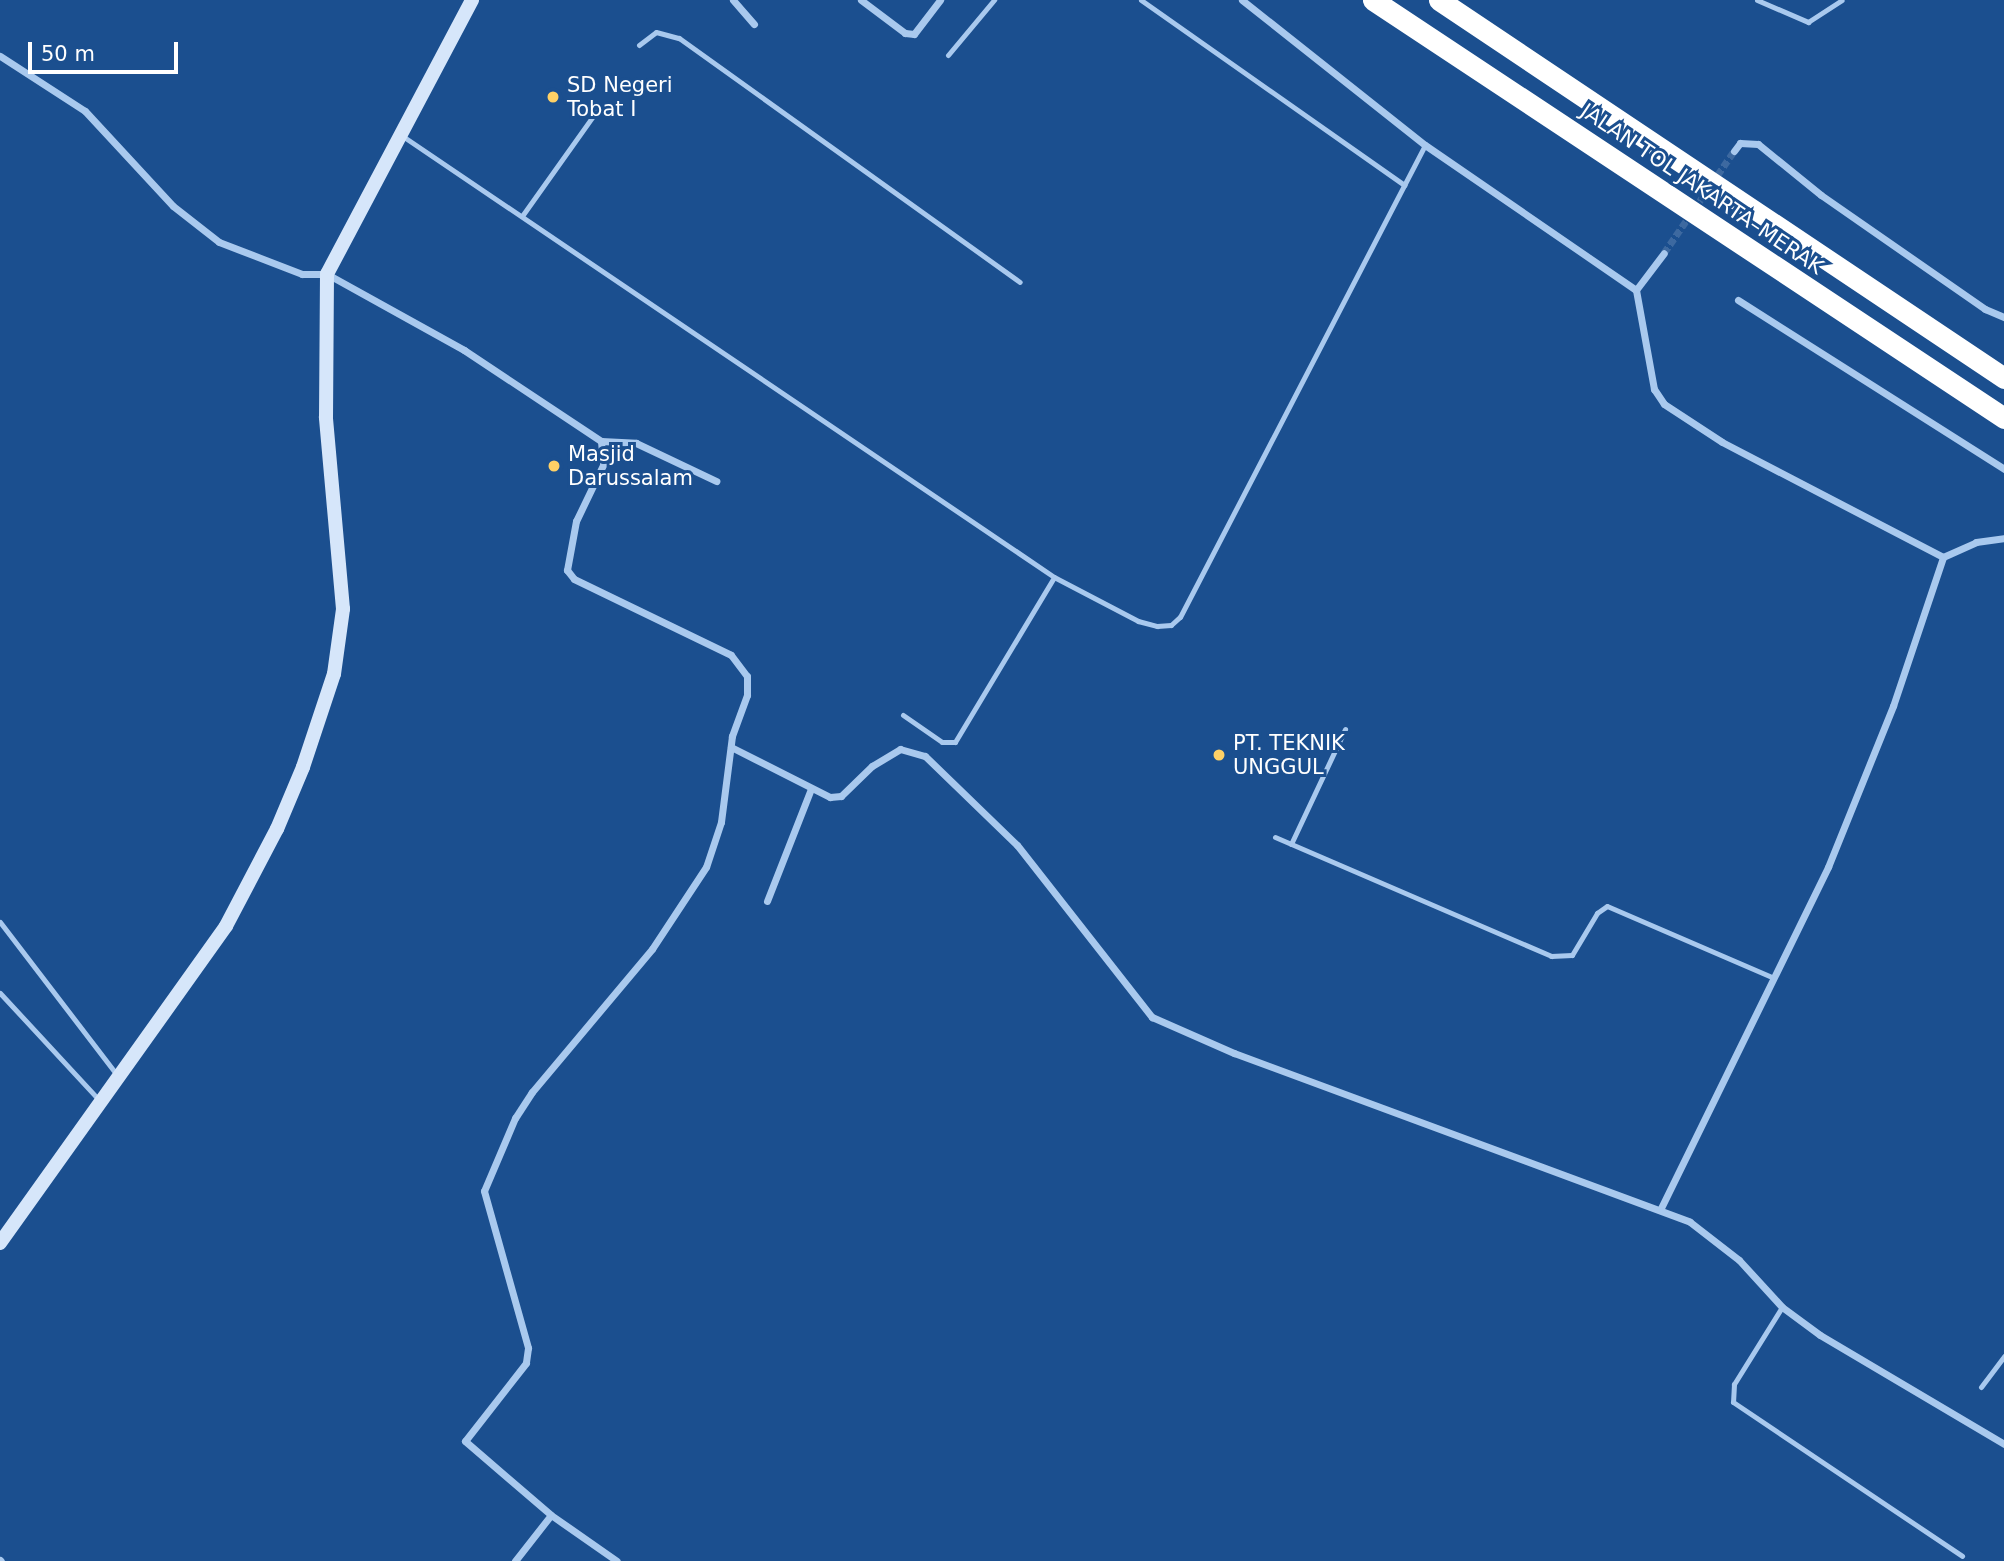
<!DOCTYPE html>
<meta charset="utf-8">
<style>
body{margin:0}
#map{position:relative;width:2004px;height:1561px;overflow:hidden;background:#1b4f8f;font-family:"DejaVu Sans",sans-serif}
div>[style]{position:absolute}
.street-tunnel>*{height:7px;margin-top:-3.5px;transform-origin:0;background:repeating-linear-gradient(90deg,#3d69a0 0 7px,transparent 0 10.5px)}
.lane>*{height:5px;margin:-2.5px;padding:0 2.5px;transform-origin:2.5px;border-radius:2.5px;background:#a9c9ee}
.street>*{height:7px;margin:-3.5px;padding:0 3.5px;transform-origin:3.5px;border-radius:3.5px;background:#a9c9ee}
.secondary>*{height:14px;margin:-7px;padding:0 7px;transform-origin:7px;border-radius:7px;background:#d6e6fa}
.highway>*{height:21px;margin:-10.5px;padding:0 10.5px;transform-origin:10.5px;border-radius:10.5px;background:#fff}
.dots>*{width:19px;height:19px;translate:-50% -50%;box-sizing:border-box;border:4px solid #1b4f8f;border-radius:50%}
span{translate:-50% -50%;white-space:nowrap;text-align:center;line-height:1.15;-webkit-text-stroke:6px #1b4f8f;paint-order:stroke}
.poi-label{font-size:21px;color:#fff}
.left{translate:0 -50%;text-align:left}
.street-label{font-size:21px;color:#fff}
.scale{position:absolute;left:28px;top:42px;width:150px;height:32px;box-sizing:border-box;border:4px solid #fff;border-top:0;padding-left:9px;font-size:21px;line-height:24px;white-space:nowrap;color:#fff;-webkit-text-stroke:5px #1b4f8f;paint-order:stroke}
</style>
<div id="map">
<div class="street-tunnel">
<i style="left:1664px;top:253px;width:124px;rotate:-55.5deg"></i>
</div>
<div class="lane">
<i style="left:1141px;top:0;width:322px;rotate:35.1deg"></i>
<i style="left:1757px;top:0;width:56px;rotate:23.3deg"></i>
<i style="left:1808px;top:22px;width:40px;rotate:-32.9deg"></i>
<i style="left:639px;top:45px;width:21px;rotate:-37deg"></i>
<i style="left:656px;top:32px;width:24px;rotate:15deg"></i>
<i style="left:679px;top:38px;width:419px;rotate:35.6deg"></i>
<i style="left:948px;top:55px;width:72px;rotate:-50.1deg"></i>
<i style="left:401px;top:135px;width:789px;rotate:34.09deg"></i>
<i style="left:1054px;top:577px;width:95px;rotate:27.6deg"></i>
<i style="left:1138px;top:621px;width:20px;rotate:15deg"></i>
<i style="left:1157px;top:626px;width:14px;rotate:-4deg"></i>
<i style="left:1171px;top:625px;width:12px;rotate:-42deg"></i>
<i style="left:1180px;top:617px;width:532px;rotate:-62.57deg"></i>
<i style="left:522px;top:216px;width:128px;rotate:-54.6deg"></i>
<i style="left:903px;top:715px;width:47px;rotate:34.7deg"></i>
<i style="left:942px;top:742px;width:13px"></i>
<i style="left:955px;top:742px;width:192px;rotate:-59deg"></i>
<i style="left:1275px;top:837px;width:301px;rotate:23.3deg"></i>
<i style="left:1551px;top:956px;width:21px;rotate:-3deg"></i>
<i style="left:1572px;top:955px;width:49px;rotate:-59.2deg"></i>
<i style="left:1597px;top:913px;width:12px;rotate:-35deg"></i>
<i style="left:1607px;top:906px;width:180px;rotate:23.3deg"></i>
<i style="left:1291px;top:844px;width:127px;rotate:-64.8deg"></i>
<i style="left:0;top:922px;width:193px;rotate:52.6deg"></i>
<i style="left:0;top:993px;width:147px;rotate:47.2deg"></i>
<i style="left:1782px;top:1307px;width:91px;rotate:121.9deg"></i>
<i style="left:1734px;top:1384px;width:18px;rotate:93deg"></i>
<i style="left:1733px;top:1402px;width:276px;rotate:33.9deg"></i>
<i style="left:1981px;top:1387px;width:39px;rotate:-53deg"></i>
</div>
<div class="street">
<i style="left:733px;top:0;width:32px;rotate:49deg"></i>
<i style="left:861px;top:0;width:55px;rotate:36.9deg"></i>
<i style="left:905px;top:33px;width:9px;rotate:6deg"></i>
<i style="left:914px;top:34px;width:43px;rotate:-52.6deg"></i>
<i style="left:1242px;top:0;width:233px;rotate:38.4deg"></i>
<i style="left:1425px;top:145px;width:256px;rotate:34.5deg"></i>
<i style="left:1636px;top:290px;width:101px;rotate:79.7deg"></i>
<i style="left:1654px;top:389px;width:18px;rotate:56deg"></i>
<i style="left:1664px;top:404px;width:69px;rotate:33.2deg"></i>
<i style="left:1722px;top:442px;width:249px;rotate:27.5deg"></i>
<i style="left:0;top:56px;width:101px;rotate:32.9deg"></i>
<i style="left:85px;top:111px;width:129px;rotate:47.2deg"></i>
<i style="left:173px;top:206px;width:58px;rotate:38deg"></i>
<i style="left:219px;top:242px;width:89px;rotate:21.1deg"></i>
<i style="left:302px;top:274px;width:25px"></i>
<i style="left:327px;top:274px;width:157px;rotate:29deg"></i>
<i style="left:464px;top:350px;width:164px;rotate:33.6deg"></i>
<i style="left:601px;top:441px;width:24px;rotate:85deg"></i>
<i style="left:603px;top:465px;width:62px;rotate:115.7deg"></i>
<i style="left:576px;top:521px;width:50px;rotate:100.4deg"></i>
<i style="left:567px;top:570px;width:11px;rotate:52deg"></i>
<i style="left:574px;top:579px;width:174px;rotate:25.8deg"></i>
<i style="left:731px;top:655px;width:26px;rotate:53deg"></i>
<i style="left:747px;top:676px;width:19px;rotate:90deg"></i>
<i style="left:747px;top:695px;width:44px;rotate:110.1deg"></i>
<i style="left:732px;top:736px;width:87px;rotate:97.3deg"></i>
<i style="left:721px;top:822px;width:47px;rotate:108.4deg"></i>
<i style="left:706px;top:867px;width:98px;rotate:123.4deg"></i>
<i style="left:652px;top:949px;width:187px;rotate:130deg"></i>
<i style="left:532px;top:1092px;width:31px;rotate:123deg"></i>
<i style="left:515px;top:1118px;width:79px;rotate:113deg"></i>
<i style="left:484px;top:1191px;width:163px;rotate:74.3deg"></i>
<i style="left:528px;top:1348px;width:15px;rotate:98deg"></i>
<i style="left:526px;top:1363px;width:99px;rotate:128deg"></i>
<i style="left:465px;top:1441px;width:113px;rotate:40.7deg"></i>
<i style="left:551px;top:1515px;width:80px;rotate:34.9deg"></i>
<i style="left:1734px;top:151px;width:10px;rotate:-53deg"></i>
<i style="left:1740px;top:143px;width:18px;rotate:3deg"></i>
<i style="left:1758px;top:144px;width:81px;rotate:39deg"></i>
<i style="left:1821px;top:195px;width:200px;rotate:34.8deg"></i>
<i style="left:1985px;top:309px;width:21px;rotate:23deg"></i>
<i style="left:1636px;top:290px;width:46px;rotate:-52.9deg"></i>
<i style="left:1738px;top:300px;width:315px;rotate:32.4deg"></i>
<i style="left:601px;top:441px;width:35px;rotate:3deg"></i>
<i style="left:636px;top:443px;width:89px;rotate:25.4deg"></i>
<i style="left:731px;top:747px;width:111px;rotate:26.8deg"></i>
<i style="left:830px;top:797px;width:11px;rotate:-5deg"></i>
<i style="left:841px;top:796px;width:43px;rotate:-44.1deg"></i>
<i style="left:872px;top:766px;width:33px;rotate:-31deg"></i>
<i style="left:900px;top:749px;width:26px;rotate:16deg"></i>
<i style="left:925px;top:756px;width:128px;rotate:44.1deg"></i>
<i style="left:1017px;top:845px;width:219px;rotate:51.9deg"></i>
<i style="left:1152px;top:1017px;width:90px;rotate:23.7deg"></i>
<i style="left:1234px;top:1053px;width:486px;rotate:20.3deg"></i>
<i style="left:1690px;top:1222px;width:62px;rotate:37.8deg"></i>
<i style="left:1739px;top:1260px;width:64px;rotate:47.5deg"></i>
<i style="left:1782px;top:1307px;width:47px;rotate:36.4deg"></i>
<i style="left:1820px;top:1335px;width:214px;rotate:30.6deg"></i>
<i style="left:767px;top:901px;width:120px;rotate:-68.6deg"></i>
<i style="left:1661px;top:1208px;width:380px;rotate:-63.9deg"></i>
<i style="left:1828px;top:867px;width:174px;rotate:-68deg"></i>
<i style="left:1893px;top:706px;width:157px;rotate:-71.4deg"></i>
<i style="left:1943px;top:557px;width:36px;rotate:-24deg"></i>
<i style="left:1976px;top:542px;width:28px;rotate:-8deg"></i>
<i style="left:0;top:1560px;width:1px;rotate:45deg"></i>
<i style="left:515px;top:1561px;width:58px;rotate:-52deg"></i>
</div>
<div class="secondary">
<i style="left:0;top:1243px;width:389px;rotate:-54.5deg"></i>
<i style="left:226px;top:926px;width:110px;rotate:-62.3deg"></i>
<i style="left:277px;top:829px;width:67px;rotate:-67.2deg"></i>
<i style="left:303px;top:767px;width:98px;rotate:-71.6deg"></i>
<i style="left:334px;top:674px;width:66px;rotate:-82.1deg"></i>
<i style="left:343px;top:609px;width:193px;rotate:-95.1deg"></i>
<i style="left:326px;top:417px;width:143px;rotate:-89.6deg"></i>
<i style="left:327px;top:274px;width:310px;rotate:-62.1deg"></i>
</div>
<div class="highway">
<i style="left:1373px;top:0;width:757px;rotate:33.52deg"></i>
<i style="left:1439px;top:0;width:680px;rotate:33.78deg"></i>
</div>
<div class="dots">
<i style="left:553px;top:97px;background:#ffd166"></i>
<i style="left:554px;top:466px;background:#ffd166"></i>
<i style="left:1219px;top:755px;background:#ffd166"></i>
</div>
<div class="poi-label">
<span class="left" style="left:567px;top:97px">SD Negeri<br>Tobat I</span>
<span class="left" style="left:568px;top:466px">Masjid<br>Darussalam</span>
<span class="left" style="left:1233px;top:755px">PT. TEKNIK<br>UNGGUL</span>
</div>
<div class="street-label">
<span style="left:1702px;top:189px;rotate:34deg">JALAN TOL JAKARTA–MERAK</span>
</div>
<div class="scale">50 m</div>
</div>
